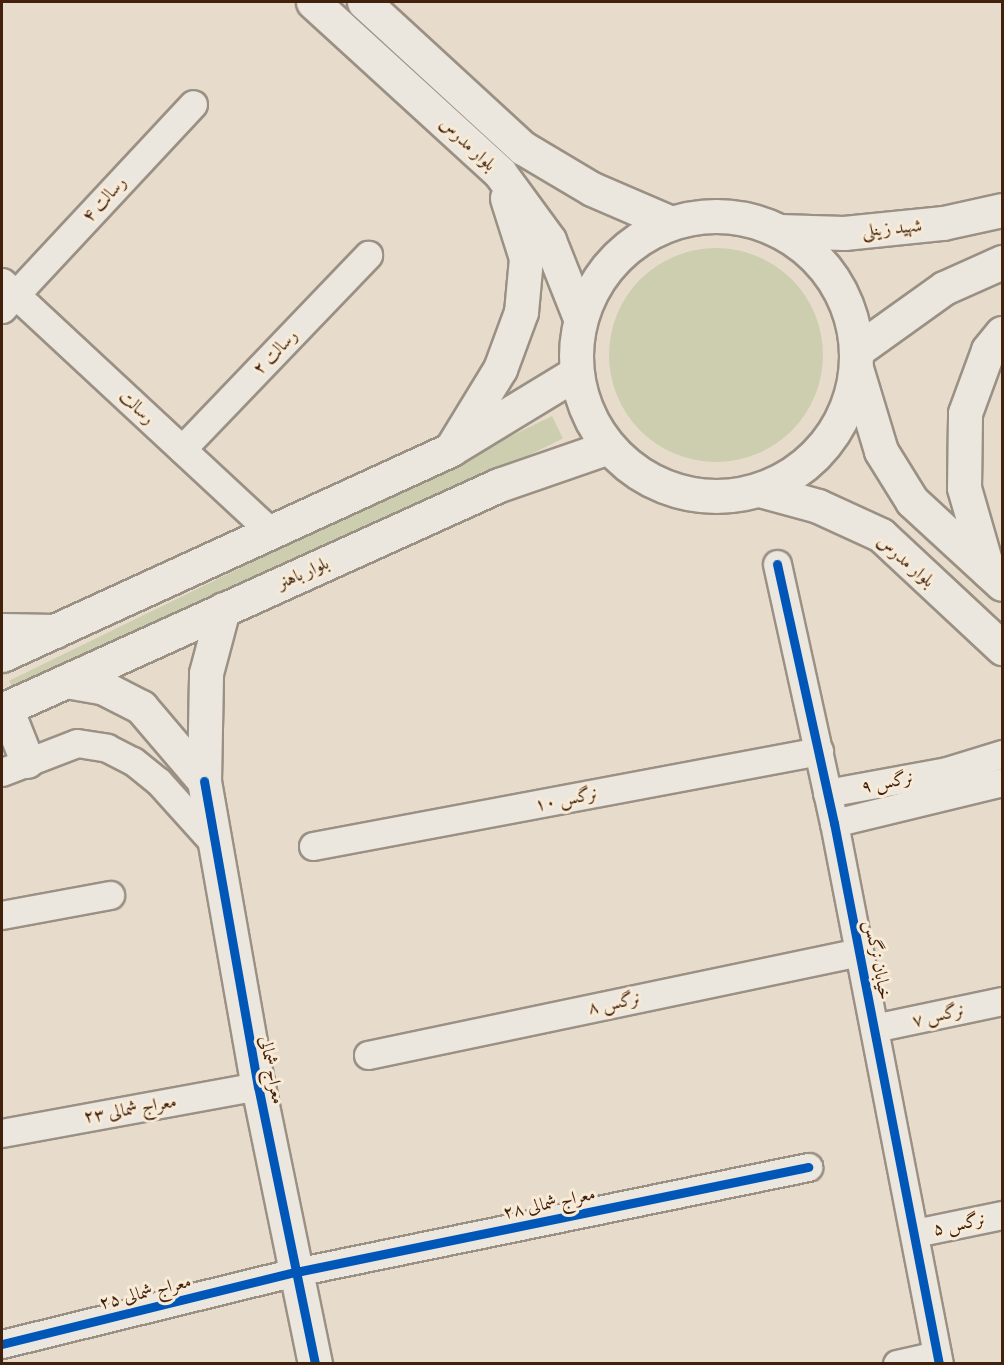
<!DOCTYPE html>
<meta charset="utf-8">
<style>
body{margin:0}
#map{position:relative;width:1004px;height:1365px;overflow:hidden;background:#e7dccc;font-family:"IM FELL Great Primer",Amiri,serif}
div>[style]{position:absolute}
.green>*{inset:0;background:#ccceaf;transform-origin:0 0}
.round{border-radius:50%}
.roads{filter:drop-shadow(2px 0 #9b9084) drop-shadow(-2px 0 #9b9084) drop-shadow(0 2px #9b9084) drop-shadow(0 -2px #9b9084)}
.minor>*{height:27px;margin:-13.5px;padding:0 13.5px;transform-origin:13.5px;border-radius:13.5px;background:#ebe6de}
.tertiary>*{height:33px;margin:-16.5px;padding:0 16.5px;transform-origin:16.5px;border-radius:16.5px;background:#ebe6de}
.secondary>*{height:33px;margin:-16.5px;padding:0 16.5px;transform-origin:16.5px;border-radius:16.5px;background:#ebe6de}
.secondary>.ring{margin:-16.5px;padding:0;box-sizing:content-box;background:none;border:33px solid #ebe6de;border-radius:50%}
.cycleway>*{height:9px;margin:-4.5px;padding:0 4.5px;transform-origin:4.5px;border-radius:4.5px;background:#0057b8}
span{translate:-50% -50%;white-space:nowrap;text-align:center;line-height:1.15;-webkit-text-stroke:6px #f7ead6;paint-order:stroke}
.street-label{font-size:18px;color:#41210c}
.frame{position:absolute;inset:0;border:3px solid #41210c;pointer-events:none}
</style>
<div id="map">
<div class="green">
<i class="round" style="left:609px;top:248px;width:214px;height:214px"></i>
<i style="left:552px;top:416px;width:25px;height:604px;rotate:64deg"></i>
</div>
<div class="roads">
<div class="minor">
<i style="left:2px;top:282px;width:367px;rotate:42.9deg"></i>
<i style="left:2px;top:309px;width:280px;rotate:-47deg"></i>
<i style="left:182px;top:449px;width:269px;rotate:-46.2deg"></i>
<i style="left:777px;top:564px;width:265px;rotate:77.6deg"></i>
<i style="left:834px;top:823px;width:551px;rotate:79.02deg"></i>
<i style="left:2px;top:772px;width:80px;rotate:-21.1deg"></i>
<i style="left:77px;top:743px;width:30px;rotate:9deg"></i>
<i style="left:107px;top:748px;width:29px;rotate:27deg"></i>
<i style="left:133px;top:761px;width:33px;rotate:39deg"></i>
<i style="left:159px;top:782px;width:82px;rotate:48deg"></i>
<i style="left:827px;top:793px;width:122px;rotate:-10.4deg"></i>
<i style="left:947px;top:771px;width:58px;rotate:-17.2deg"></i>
<i style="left:834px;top:823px;width:173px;rotate:-13.7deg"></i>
<i style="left:313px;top:846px;width:515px;rotate:-10.63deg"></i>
<i style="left:2px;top:915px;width:110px;rotate:-10.5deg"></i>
<i style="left:874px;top:1028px;width:131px;rotate:-11.9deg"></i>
<i style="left:368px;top:1055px;width:502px;rotate:-11.85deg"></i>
<i style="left:2px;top:1133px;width:260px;rotate:-10.4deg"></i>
<i style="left:915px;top:1233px;width:89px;rotate:-11.7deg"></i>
<i style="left:2px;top:1344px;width:303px;rotate:-13.8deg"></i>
<i style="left:296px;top:1272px;width:523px;rotate:-11.59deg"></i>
<i style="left:897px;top:1364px;width:41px;rotate:-12.7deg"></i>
</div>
<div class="tertiary">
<i style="left:779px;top:231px;width:65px;rotate:1.8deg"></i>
<i style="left:844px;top:233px;width:100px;rotate:-5.8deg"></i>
<i style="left:943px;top:223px;width:60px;rotate:-12.4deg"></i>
<i style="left:856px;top:351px;width:108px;rotate:-35.6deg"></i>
<i style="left:944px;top:288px;width:64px;rotate:-24.1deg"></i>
<i style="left:2px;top:630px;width:53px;rotate:1.1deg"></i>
<i style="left:66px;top:681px;width:39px;rotate:10deg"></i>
<i style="left:104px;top:688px;width:42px;rotate:27.2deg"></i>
<i style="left:141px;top:707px;width:97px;rotate:49.6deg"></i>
<i style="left:204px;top:781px;width:108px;rotate:-88.9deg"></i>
<i style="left:206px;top:673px;width:66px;rotate:-75.1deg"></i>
<i style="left:204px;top:781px;width:310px;rotate:80deg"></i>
<i style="left:258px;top:1086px;width:284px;rotate:78.4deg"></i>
</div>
<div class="secondary">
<i style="left:313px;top:2px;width:253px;rotate:42.4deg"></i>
<i style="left:500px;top:173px;width:83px;rotate:53.8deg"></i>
<i style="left:549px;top:240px;width:84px;rotate:68.3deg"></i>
<i style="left:364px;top:2px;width:216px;rotate:42.6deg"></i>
<i style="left:523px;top:148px;width:80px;rotate:30.7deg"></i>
<i style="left:592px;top:189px;width:86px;rotate:23.3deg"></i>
<i class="ring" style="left:576px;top:216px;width:247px;height:247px"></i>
<i style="left:856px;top:368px;width:87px;rotate:73.2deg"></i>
<i style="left:881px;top:451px;width:59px;rotate:58.2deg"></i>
<i style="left:912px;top:501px;width:122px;rotate:42.7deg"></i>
<i style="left:454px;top:444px;width:88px;rotate:-58.5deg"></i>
<i style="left:500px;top:369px;width:61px;rotate:-69.8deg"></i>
<i style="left:521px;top:312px;width:54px;rotate:-84.7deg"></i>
<i style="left:526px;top:258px;width:63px;rotate:-107.6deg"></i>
<i style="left:760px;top:490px;width:60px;rotate:15.4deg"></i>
<i style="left:818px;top:506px;width:69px;rotate:24.7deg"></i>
<i style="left:881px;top:535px;width:166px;rotate:43deg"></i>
<i style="left:988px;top:571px;width:86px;rotate:-106.1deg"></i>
<i style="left:964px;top:488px;width:75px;rotate:-89.2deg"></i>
<i style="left:965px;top:413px;width:67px;rotate:-69.9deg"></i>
<i style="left:988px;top:350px;width:22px;rotate:-51deg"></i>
<i style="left:2px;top:655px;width:494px;rotate:-24.6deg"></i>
<i style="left:451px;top:449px;width:146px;rotate:-31.3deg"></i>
<i style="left:6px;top:708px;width:57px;rotate:68.4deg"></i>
<i style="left:2px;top:710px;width:546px;rotate:-24.36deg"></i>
<i style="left:499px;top:485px;width:116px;rotate:-19.1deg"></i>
</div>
</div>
<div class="cycleway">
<i style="left:777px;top:564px;width:265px;rotate:77.6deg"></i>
<i style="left:834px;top:823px;width:551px;rotate:79.02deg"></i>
<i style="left:204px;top:781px;width:310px;rotate:80deg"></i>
<i style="left:258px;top:1086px;width:284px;rotate:78.4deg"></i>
<i style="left:2px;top:1344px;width:303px;rotate:-13.8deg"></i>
<i style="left:296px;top:1272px;width:523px;rotate:-11.59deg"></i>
</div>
<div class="street-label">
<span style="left:468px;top:144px;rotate:43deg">بلوار مدرس</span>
<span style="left:104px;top:199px;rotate:-47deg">رسالت ۴</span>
<span style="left:892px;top:228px;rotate:-5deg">شهید زینلی</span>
<span style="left:275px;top:352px;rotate:-46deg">رسالت ۲</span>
<span style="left:137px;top:407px;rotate:43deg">رسالت</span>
<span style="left:906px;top:561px;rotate:41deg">بلوار مدرس</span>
<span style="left:303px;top:573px;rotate:-24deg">بلوار باهنر</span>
<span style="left:887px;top:782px;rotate:-11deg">نرگس ۹</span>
<span style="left:566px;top:799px;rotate:-11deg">نرگس ۱۰</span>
<span style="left:878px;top:960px;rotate:79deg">خیابان نرگس</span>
<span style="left:614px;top:1003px;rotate:-12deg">نرگس ۸</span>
<span style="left:938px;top:1015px;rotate:-12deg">نرگس ۷</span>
<span style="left:272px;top:1070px;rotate:79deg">معراج شمالی</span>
<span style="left:130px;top:1109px;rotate:-10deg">معراج شمالی ۲۳</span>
<span style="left:549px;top:1203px;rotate:-12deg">معراج شمالی ۲۸</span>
<span style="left:959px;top:1224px;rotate:-12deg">نرگس ۵</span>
<span style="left:145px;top:1292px;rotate:-14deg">معراج شمالی ۲۵</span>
</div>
<div class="frame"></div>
</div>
